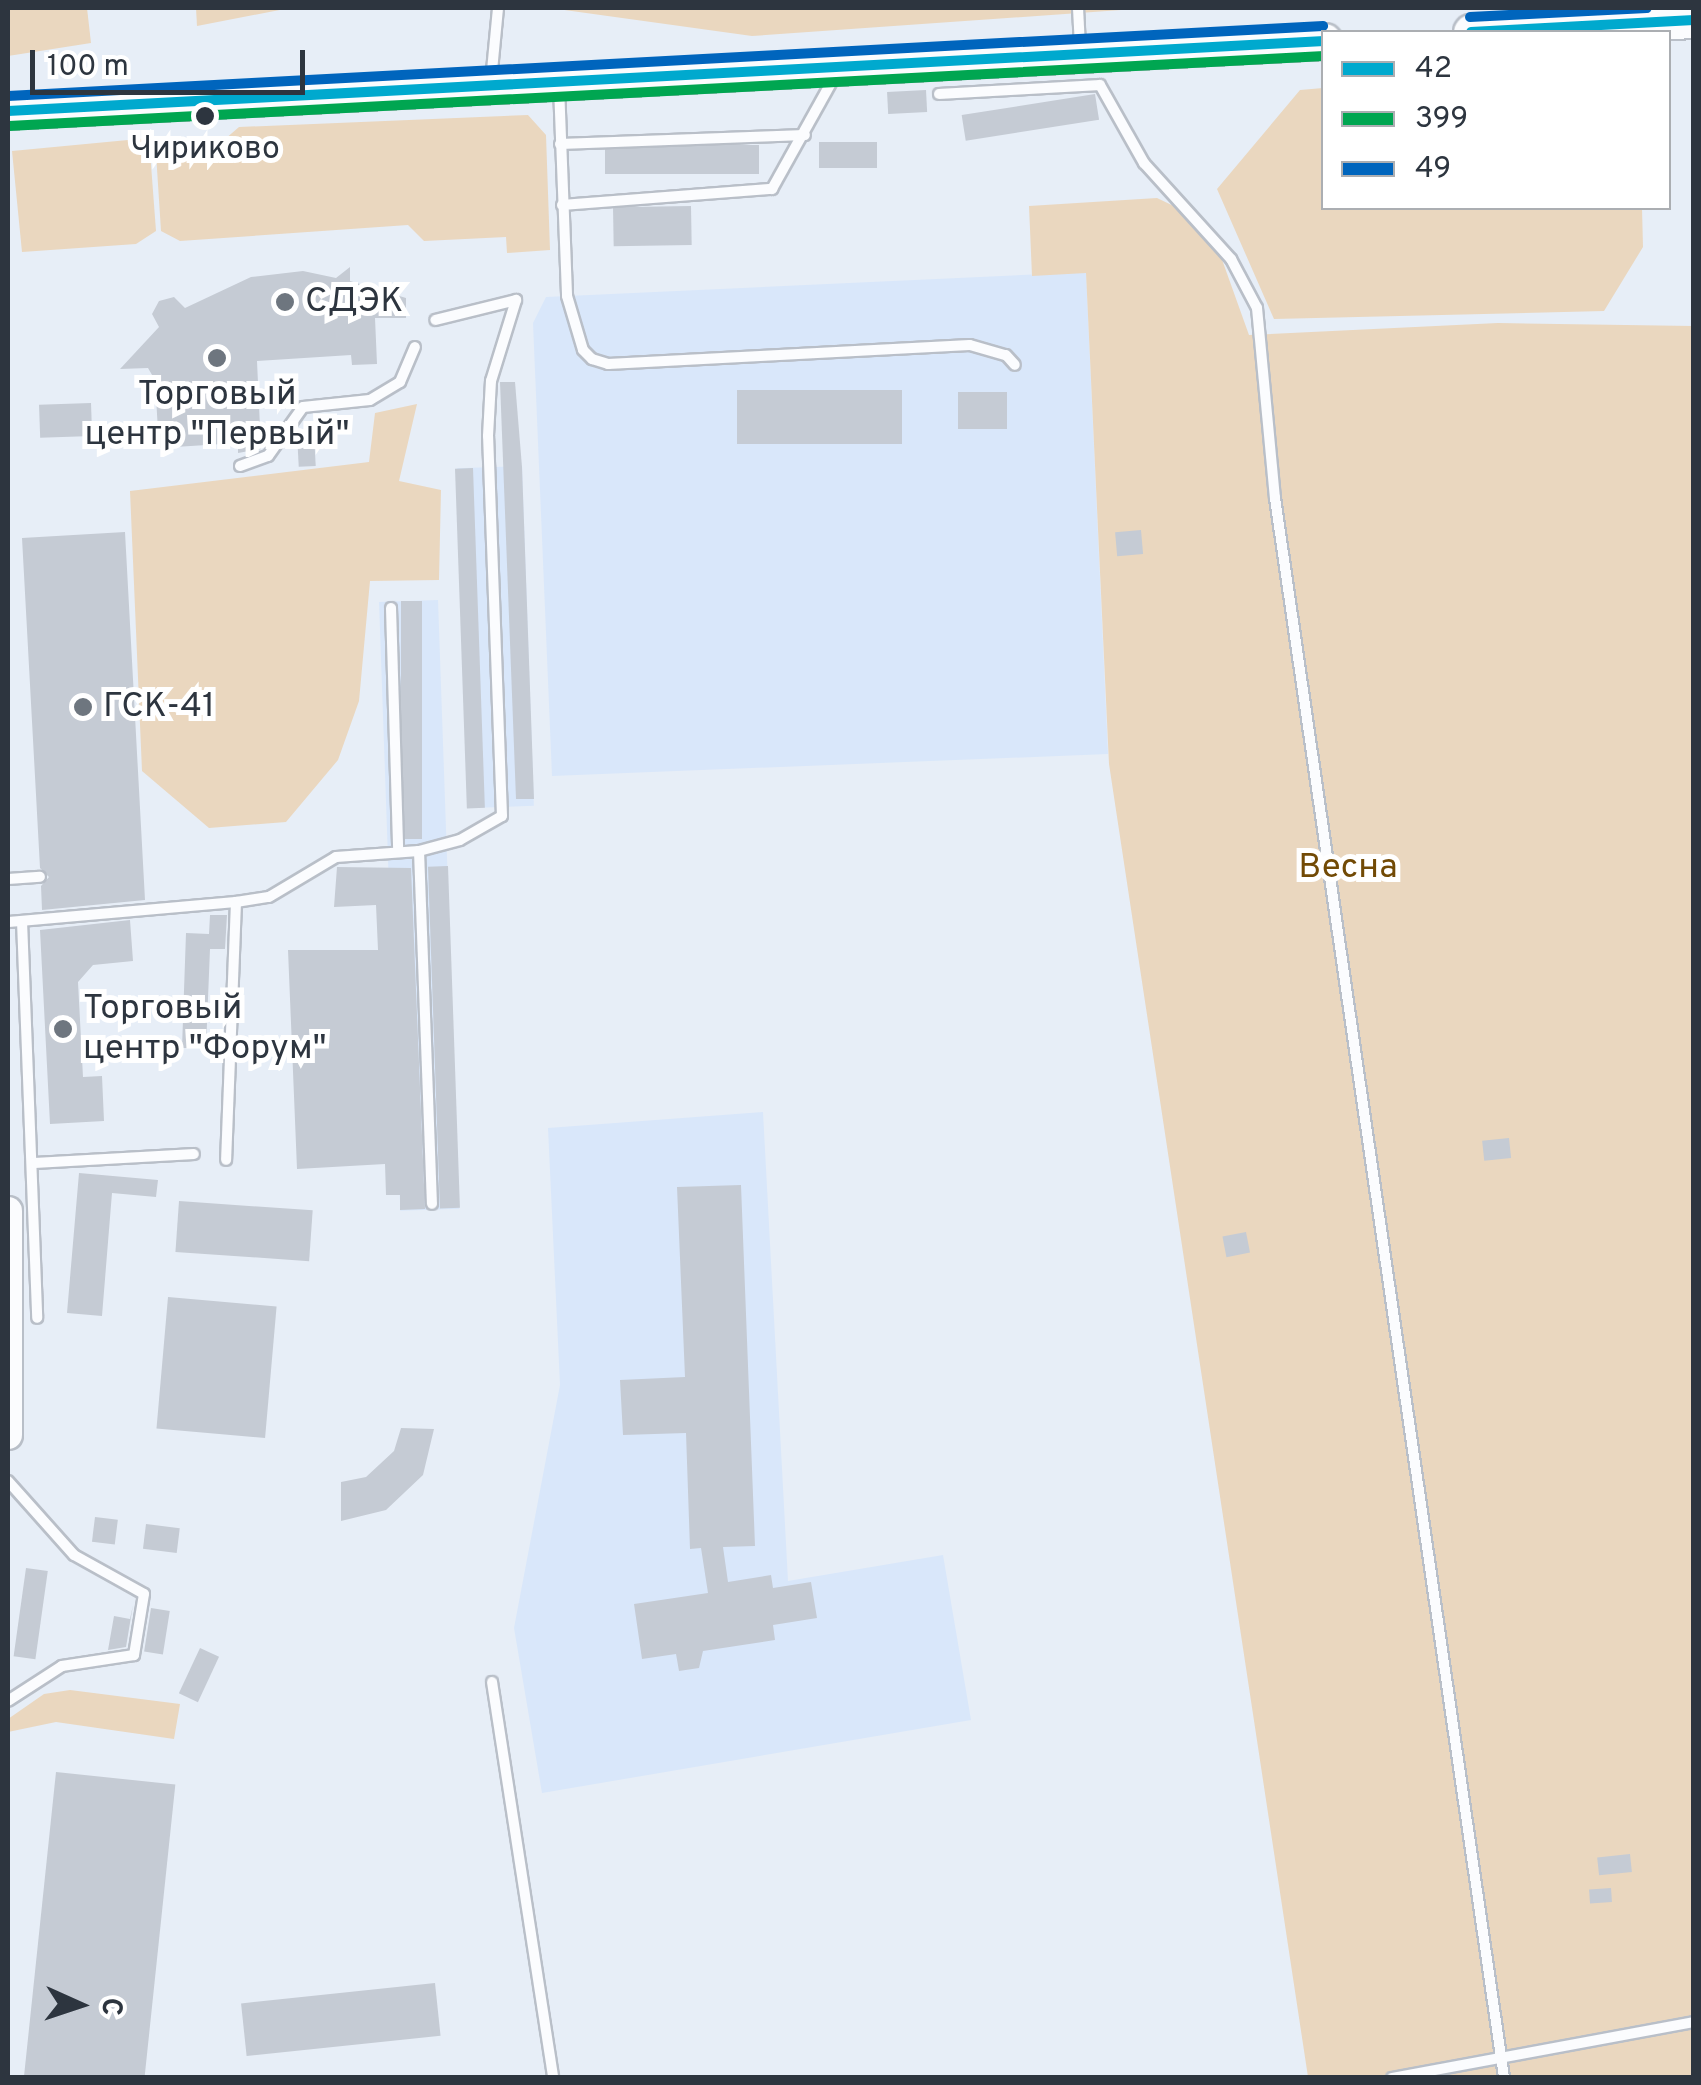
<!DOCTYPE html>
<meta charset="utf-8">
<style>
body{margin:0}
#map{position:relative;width:1701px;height:2085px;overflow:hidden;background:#e7eef7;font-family:Overpass,sans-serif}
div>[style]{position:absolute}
.built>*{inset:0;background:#d9e7fa;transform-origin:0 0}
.green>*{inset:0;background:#ead7bf}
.building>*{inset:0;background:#c5cbd4;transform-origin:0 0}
.roads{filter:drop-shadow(2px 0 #b9bfc8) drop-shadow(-2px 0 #b9bfc8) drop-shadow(0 2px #b9bfc8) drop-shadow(0 -2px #b9bfc8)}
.lane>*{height:10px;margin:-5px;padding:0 5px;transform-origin:5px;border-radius:5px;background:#fbfcfe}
.secondary>*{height:28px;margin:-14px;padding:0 14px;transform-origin:14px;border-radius:14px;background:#fbfcfe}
.highway>*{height:35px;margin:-17.5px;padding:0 17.5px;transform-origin:17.5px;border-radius:17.5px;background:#fbfcfe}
.bus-1>*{height:10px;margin:-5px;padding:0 5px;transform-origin:5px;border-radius:5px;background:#00a9ce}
.bus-2>*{height:10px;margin:-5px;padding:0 5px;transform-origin:5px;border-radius:5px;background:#00a651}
.bus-3>*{height:10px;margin:-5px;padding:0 5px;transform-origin:5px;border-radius:5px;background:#0065bd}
.dots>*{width:28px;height:28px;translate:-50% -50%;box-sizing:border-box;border:5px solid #fff;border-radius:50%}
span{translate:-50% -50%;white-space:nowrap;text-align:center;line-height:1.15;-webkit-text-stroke:10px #fff;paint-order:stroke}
.bus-label{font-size:32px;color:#2d353f}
.poi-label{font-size:35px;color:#2d353f}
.left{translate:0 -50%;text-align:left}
.park-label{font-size:35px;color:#724a05}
.frame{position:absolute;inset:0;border:10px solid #2d353f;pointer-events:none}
.legend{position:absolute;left:1321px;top:30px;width:350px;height:180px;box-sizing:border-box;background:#fff;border:2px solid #abaeb2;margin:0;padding:12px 18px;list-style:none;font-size:30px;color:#2d353f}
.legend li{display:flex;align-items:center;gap:20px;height:50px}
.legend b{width:50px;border:2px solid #abaeb2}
.north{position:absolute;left:30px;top:1955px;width:100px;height:100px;-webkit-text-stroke:8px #fff;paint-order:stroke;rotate:93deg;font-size:28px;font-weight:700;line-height:40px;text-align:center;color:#2d353f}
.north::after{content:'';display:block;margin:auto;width:35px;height:45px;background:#2d353f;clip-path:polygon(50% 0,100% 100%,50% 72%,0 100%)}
.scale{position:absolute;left:30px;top:50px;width:275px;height:45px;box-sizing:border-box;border:5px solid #2d353f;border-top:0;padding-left:12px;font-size:30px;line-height:35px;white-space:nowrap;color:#2d353f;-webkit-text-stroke:8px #fff;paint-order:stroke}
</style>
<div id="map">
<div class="built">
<i style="clip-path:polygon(1086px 272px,1108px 754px,552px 776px,533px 323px,546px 297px)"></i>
<i style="left:522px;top:466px;width:340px;height:65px;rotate:88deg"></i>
<i style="left:438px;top:600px;width:609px;height:59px;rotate:88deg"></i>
<i style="clip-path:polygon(763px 1112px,788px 1581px,943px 1555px,971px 1720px,542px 1793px,514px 1628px,560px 1385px,548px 1128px)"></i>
</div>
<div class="green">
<i style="clip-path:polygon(8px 8px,87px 8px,91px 43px,8px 56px)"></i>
<i style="clip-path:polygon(196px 8px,290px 8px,197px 26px)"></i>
<i style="clip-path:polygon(550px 8px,1149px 8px,752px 36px)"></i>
<i style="clip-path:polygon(1323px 88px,1324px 208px,1642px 208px,1643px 247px,1604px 311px,1274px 319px,1217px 189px,1300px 90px)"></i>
<i style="clip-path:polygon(528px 115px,546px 135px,550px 250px,507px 253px,506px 237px,424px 241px,408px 225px,180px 241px,161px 231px,155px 138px,217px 146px,239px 127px)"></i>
<i style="clip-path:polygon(149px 138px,156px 231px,136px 244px,22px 252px,12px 151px)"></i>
<i style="clip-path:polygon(1157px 198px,1180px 209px,1220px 254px,1249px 335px,1498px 323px,1693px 326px,1693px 2077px,1308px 2077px,1109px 764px,1086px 273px,1032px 276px,1029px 206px)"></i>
<i style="clip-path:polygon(417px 404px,399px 481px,441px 490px,439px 580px,370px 581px,359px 701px,338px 760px,286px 822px,209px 828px,142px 771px,130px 491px,369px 462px,375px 413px)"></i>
<i style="clip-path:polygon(70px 1690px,180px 1704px,174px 1739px,56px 1722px,8px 1732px,8px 1719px,44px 1694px)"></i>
</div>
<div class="building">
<i style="left:926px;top:90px;width:22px;height:39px;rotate:87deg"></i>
<i style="left:1095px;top:94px;width:26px;height:135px;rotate:81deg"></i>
<i style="left:877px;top:142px;width:26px;height:58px;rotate:90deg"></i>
<i style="left:759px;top:145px;width:29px;height:154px;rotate:90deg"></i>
<i style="left:691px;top:206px;width:39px;height:78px;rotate:89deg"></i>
<i style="clip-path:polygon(350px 267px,350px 281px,406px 298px,406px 318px,375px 318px,377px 364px,352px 365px,351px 355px,257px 361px,261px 449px,238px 453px,238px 443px,159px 448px,155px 380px,148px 368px,120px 369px,159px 327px,152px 314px,159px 301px,174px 297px,185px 308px,251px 277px,303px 271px,336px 278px)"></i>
<i style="clip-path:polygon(500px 382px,515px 382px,522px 467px,534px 799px,516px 799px)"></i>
<i style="left:737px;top:390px;width:165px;height:54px"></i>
<i style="left:958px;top:392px;width:49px;height:37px"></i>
<i style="left:91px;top:403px;width:33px;height:52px;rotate:88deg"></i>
<i style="left:314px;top:433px;width:33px;height:17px;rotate:87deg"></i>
<i style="left:473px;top:468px;width:340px;height:18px;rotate:88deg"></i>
<i style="left:1141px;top:530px;width:24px;height:26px;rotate:85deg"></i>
<i style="clip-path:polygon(125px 532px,145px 900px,42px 910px,41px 886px,49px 877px,40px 868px,22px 538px)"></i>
<i style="left:401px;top:601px;width:21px;height:238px"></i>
<i style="left:448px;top:866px;width:342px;height:20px;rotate:88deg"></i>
<i style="clip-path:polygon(337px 867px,411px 868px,425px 1209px,400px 1210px,400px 1195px,386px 1195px,385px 1164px,297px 1169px,288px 950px,378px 950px,376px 905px,334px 907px)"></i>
<i style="clip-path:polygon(210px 915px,227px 915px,225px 949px,210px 949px,206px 1048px,182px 1048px,186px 933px,209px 934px)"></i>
<i style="clip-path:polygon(130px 920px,133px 961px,93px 965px,78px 982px,83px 1077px,102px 1076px,104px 1121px,50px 1124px,40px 930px)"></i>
<i style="left:1509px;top:1138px;width:20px;height:27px;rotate:84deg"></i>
<i style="clip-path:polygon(79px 1173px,158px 1180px,156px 1197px,112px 1193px,102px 1316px,67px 1313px)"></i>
<i style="clip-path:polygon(741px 1185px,755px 1546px,723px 1547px,728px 1582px,771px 1575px,773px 1588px,811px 1582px,817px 1618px,773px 1625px,775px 1640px,703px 1651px,699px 1668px,679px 1671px,676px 1654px,642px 1659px,634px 1604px,708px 1593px,701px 1548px,690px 1549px,686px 1433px,623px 1435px,620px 1380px,685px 1377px,677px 1187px)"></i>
<i style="left:179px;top:1201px;width:134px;height:51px;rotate:4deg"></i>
<i style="left:1246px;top:1232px;width:21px;height:24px;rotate:79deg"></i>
<i style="left:168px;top:1297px;width:109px;height:132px;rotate:5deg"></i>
<i style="clip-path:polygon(401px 1428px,434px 1429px,423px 1475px,386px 1510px,341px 1521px,341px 1482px,366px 1477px,394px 1451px)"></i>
<i style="left:95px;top:1517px;width:23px;height:25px;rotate:7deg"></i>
<i style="left:146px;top:1524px;width:34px;height:25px;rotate:7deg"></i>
<i style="left:26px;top:1568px;width:22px;height:89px;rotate:8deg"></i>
<i style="clip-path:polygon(133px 1605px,126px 1647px,108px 1650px,114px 1616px,130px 1619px)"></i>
<i style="left:151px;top:1608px;width:19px;height:44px;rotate:9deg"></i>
<i style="left:200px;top:1648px;width:21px;height:50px;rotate:25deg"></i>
<i style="left:56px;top:1772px;width:120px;height:308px;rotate:6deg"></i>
<i style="left:1630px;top:1854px;width:18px;height:33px;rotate:84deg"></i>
<i style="left:1611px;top:1888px;width:14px;height:22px;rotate:86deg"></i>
<i style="left:435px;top:1983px;width:53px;height:195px;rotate:84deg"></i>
</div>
<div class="roads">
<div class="lane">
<i style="left:1078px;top:8px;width:38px;rotate:87deg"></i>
<i style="left:491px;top:81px;width:73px;rotate:-84.5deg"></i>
<i style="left:559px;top:86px;width:210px;rotate:87.8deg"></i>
<i style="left:567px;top:296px;width:56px;rotate:73.5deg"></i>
<i style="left:583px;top:350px;width:13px;rotate:45deg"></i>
<i style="left:592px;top:359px;width:17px;rotate:17deg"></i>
<i style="left:608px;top:364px;width:362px;rotate:-3deg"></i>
<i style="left:970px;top:345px;width:37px;rotate:16deg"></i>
<i style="left:1006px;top:355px;width:13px;rotate:48deg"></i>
<i style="left:939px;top:94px;width:161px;rotate:-3.2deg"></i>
<i style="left:1100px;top:85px;width:90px;rotate:60.6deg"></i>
<i style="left:1144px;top:163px;width:130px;rotate:47.8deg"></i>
<i style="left:1231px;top:259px;width:55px;rotate:62deg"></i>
<i style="left:1257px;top:308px;width:191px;rotate:84.6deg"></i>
<i style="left:1275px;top:498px;width:1597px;rotate:81.75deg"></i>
<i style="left:560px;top:144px;width:245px;rotate:-2.1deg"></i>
<i style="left:562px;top:205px;width:211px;rotate:-4.4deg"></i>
<i style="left:772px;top:189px;width:132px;rotate:-60.9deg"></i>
<i style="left:240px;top:466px;width:30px;rotate:-20deg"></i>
<i style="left:268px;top:456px;width:60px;rotate:-54.5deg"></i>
<i style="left:303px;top:407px;width:67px;rotate:-6deg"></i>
<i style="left:370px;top:400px;width:35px;rotate:-31deg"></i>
<i style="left:400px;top:382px;width:38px;rotate:-67deg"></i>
<i style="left:391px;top:608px;width:243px;rotate:88.3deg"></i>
<i style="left:419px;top:851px;width:42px;rotate:-15deg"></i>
<i style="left:460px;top:840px;width:48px;rotate:-29.7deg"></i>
<i style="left:502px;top:816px;width:380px;rotate:-92.1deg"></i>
<i style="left:488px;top:436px;width:55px;rotate:-86.9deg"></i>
<i style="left:491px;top:381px;width:85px;rotate:-72.8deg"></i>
<i style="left:516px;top:300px;width:83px;rotate:166.1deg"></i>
<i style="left:8px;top:879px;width:32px;rotate:-4deg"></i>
<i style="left:236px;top:902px;width:33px;rotate:-9deg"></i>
<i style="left:269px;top:897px;width:78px;rotate:-30.8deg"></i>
<i style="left:336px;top:857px;width:83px;rotate:-4.1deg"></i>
<i style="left:419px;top:851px;width:353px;rotate:87.9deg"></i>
<i style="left:22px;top:921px;width:397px;rotate:87.8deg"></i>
<i style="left:8px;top:922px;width:229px;rotate:-5deg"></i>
<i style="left:236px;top:902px;width:258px;rotate:92.2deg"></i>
<i style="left:35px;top:1163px;width:159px;rotate:-3.2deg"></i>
<i style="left:8px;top:1481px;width:99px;rotate:48.3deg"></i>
<i style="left:74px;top:1555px;width:80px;rotate:29.1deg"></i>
<i style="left:144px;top:1594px;width:62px;rotate:99.3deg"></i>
<i style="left:134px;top:1655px;width:73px;rotate:171.3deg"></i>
<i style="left:62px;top:1666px;width:64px;rotate:147.1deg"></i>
<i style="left:492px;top:1682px;width:401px;rotate:81.2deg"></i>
<i style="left:1392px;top:2078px;width:307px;rotate:-10.5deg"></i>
</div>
<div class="secondary">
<i style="left:8px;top:1211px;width:224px;rotate:90deg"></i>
</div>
<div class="highway">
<i style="left:1471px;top:32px;width:223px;rotate:-3.1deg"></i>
<i style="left:8px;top:111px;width:1318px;rotate:-3.04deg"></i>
</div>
</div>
<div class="bus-1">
<i style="left:1471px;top:32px;width:223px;rotate:-3.1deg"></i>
<i style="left:8px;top:111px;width:1318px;rotate:-3.04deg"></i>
</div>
<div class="bus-2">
<i style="left:9px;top:126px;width:1317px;rotate:-3.05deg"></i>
</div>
<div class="bus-3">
<i style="left:1470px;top:17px;width:177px;rotate:-2.9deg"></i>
<i style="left:8px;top:96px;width:1317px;rotate:-3.05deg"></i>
</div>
<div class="dots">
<i style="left:205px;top:116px;background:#2d353f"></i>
<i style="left:285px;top:302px;background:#6e767f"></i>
<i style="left:217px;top:358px;background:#6e767f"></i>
<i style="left:83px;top:707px;background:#6e767f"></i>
<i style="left:63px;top:1029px;background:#6e767f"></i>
</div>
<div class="bus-label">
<span style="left:205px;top:150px">Чириково</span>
</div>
<div class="poi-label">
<span class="left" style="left:305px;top:302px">СДЭК</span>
<span style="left:217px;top:415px">Торговый<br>центр "Первый"</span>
<span class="left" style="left:103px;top:707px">ГСК-41</span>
<span class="left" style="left:83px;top:1029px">Торговый<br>центр "Форум"</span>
</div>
<div class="park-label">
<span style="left:1348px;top:868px">Весна</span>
</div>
<div class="frame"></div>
<ul class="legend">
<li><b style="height:12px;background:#00a9ce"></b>42</li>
<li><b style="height:12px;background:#00a651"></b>399</li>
<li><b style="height:12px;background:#0065bd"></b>49</li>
</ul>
<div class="north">С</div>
<div class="scale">100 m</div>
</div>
